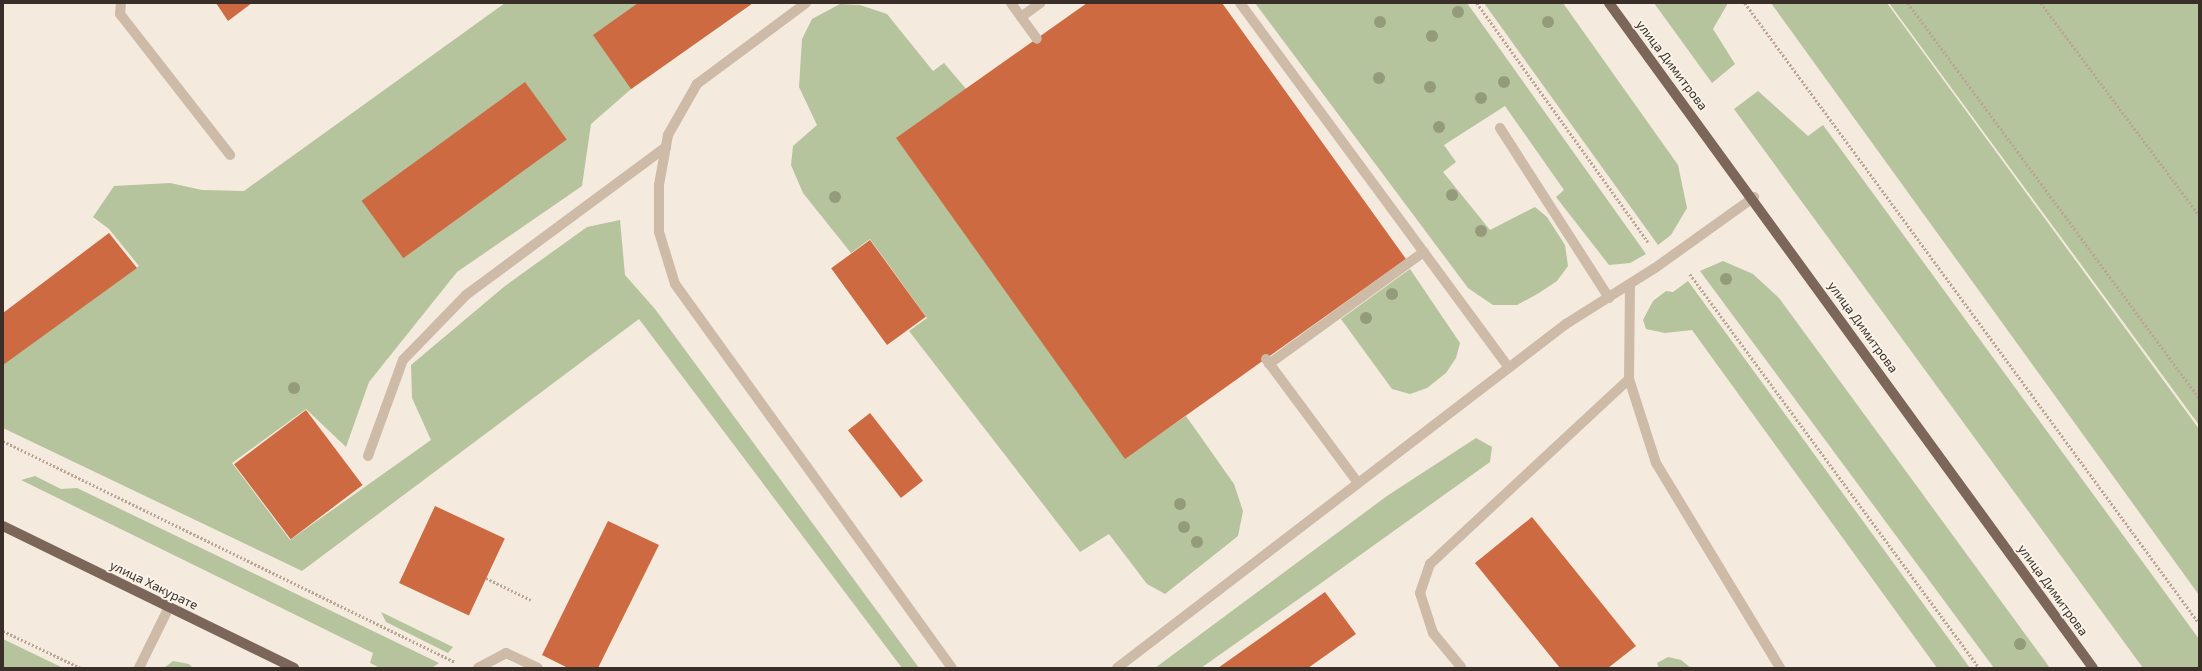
<!DOCTYPE html>
<meta charset="utf-8">
<style>
body{margin:0}
#map{position:relative;width:2202px;height:671px;overflow:hidden;background:#f4eadd;font-family:"Exo 2",sans-serif}
div>[style]{position:absolute}
.green>*{inset:0;background:#b5c49c}
.building>*{inset:0;background:#ce6a41;transform-origin:0 0}
.path>*{height:2.5px;margin-top:-1.25px;transform-origin:0;background:repeating-linear-gradient(90deg,#b9a592 0 2px,transparent 0 4px)}
.minor>*{height:10px;margin:-5px;padding:0 5px;transform-origin:5px;border-radius:5px;background:#cdbba8}
.major>*{height:10px;margin:-5px;padding:0 5px;transform-origin:5px;border-radius:5px;background:#7c6659}
.trees>*{width:12px;height:12px;margin:-6px;border-radius:50%;background:#949b7b}
span{translate:-50% -50%;white-space:nowrap;text-align:center;line-height:1.15;-webkit-text-stroke:3.5px #fbf4ea;paint-order:stroke}
.street-label{font-size:13px;color:#392f28}
.frame{position:absolute;inset:0;border:4px solid #392f28;pointer-events:none}
</style>
<div id="map">
<div class="green">
<i style="clip-path:polygon(505px 3px,753px 3px,630px 90px,591px 124px,582px 186px,457px 272px,369px 382px,346px 447px,306px 409px,232px 463px,290px 540px,431px 440px,412px 398px,411px 365px,505px 286px,587px 227px,620px 220px,625px 275px,655px 309px,919px 668px,902px 668px,639px 319px,302px 571px,3px 428px,3px 364px,139px 266px,109px 229px,93px 217px,114px 186px,170px 183px,202px 190px,244px 191px)"></i>
<i style="clip-path:polygon(1255px 3px,1467px 3px,1646px 254px,1630px 263px,1609px 265px,1556px 197px,1564px 190px,1505px 106px,1444px 145px,1456px 162px,1443px 172px,1490px 230px,1535px 207px,1547px 217px,1565px 245px,1568px 266px,1557px 281px,1539px 293px,1517px 305px,1493px 305px,1468px 288px)"></i>
<i style="clip-path:polygon(1484px 3px,1563px 3px,1678px 165px,1687px 208px,1671px 235px,1658px 245px)"></i>
<i style="clip-path:polygon(1654px 3px,1728px 3px,1713px 29px,1735px 64px,1712px 83px)"></i>
<i style="clip-path:polygon(1771px 3px,1887px 3px,2199px 429px,2199px 595px)"></i>
<i style="clip-path:polygon(1889px 3px,2199px 3px,2199px 425px)"></i>
<i style="clip-path:polygon(840px 4px,860px 5px,887px 14px,933px 71px,944px 63px,967px 90px,897px 139px,1125px 458px,1186px 416px,1234px 484px,1243px 511px,1238px 536px,1165px 594px,1147px 584px,1109px 534px,1080px 552px,909px 331px,927px 318px,870px 239px,851px 253px,803px 193px,791px 165px,793px 146px,817px 125px,799px 87px,802px 39px,812px 19px)"></i>
<i style="clip-path:polygon(1758px 91px,1808px 136px,1823px 125px,2199px 639px,2199px 668px,2143px 668px,1734px 109px)"></i>
<i style="clip-path:polygon(1723px 261px,1753px 274px,1779px 298px,2050px 668px,1994px 668px,1700px 271px)"></i>
<i style="clip-path:polygon(1410px 269px,1460px 343px,1456px 358px,1446px 373px,1427px 388px,1410px 394px,1392px 389px,1341px 319px)"></i>
<i style="clip-path:polygon(1688px 281px,1970px 668px,1937px 668px,1692px 330px,1665px 333px,1646px 329px,1643px 320px,1653px 301px,1666px 291px,1673px 292px)"></i>
<i style="clip-path:polygon(1476px 438px,1492px 447px,1490px 462px,1324px 581px,1201px 668px,1155px 668px,1387px 496px)"></i>
<i style="clip-path:polygon(35px 476px,61px 489px,77px 488px,439px 663px,432px 668px,380px 668px,370px 663px,373px 653px,21px 480px)"></i>
<i style="clip-path:polygon(381px 612px,453px 647px,448px 653px,386px 622px)"></i>
<i style="clip-path:polygon(3px 639px,63px 668px,3px 668px)"></i>
<i style="clip-path:polygon(1668px 657px,1681px 660px,1691px 668px,1659px 668px,1657px 663px)"></i>
<i style="clip-path:polygon(173px 661px,189px 664px,193px 668px,164px 668px)"></i>
</div>
<div class="building">
<i style="clip-path:polygon(216px 3px,252px 3px,228px 21px)"></i>
<i style="clip-path:polygon(638px 3px,753px 3px,631px 89px,593px 35px)"></i>
<i style="clip-path:polygon(1087px 3px,1222px 3px,1406px 259px,1125px 459px,896px 138px)"></i>
<i style="left:525px;top:82px;width:71px;height:202px;rotate:54deg"></i>
<i style="clip-path:polygon(109px 233px,137px 268px,3px 365px,3px 313px)"></i>
<i style="left:870px;top:240px;width:95px;height:48px;rotate:54deg"></i>
<i style="left:306px;top:410px;width:94px;height:90px;rotate:53deg"></i>
<i style="left:870px;top:413px;width:86px;height:28px;rotate:52deg"></i>
<i style="left:435px;top:506px;width:77px;height:85px;rotate:25deg"></i>
<i style="clip-path:polygon(1532px 517px,1636px 646px,1608px 668px,1560px 668px,1475px 563px)"></i>
<i style="clip-path:polygon(608px 521px,659px 545px,598px 668px,568px 668px,542px 655px)"></i>
<i style="clip-path:polygon(1325px 592px,1356px 634px,1308px 668px,1218px 668px)"></i>
</div>
<div class="path">
<i style="left:1477px;top:3px;width:294px;rotate:54.4deg"></i>
<i style="left:1745px;top:3px;width:768px;rotate:53.79deg"></i>
<i style="left:1908px;top:3px;width:490px;rotate:53.6deg"></i>
<i style="left:2041px;top:3px;width:264px;rotate:53.3deg"></i>
<i style="left:1690px;top:274px;width:489px;rotate:53.7deg"></i>
<i style="left:3px;top:441px;width:503px;rotate:26.06deg"></i>
<i style="left:486px;top:578px;width:50px;rotate:26.1deg"></i>
<i style="left:3px;top:631px;width:86px;rotate:25.4deg"></i>
</div>
<div class="minor">
<i style="left:121px;top:3px;width:11px;rotate:95deg"></i>
<i style="left:120px;top:14px;width:179px;rotate:52deg"></i>
<i style="left:806px;top:3px;width:136px;rotate:143.4deg"></i>
<i style="left:697px;top:84px;width:59px;rotate:119.6deg"></i>
<i style="left:668px;top:135px;width:51px;rotate:100.2deg"></i>
<i style="left:659px;top:185px;width:47px;rotate:90deg"></i>
<i style="left:659px;top:232px;width:54px;rotate:72.9deg"></i>
<i style="left:675px;top:284px;width:473px;rotate:54.2deg"></i>
<i style="left:1011px;top:3px;width:44px;rotate:54.2deg"></i>
<i style="left:1240px;top:3px;width:453px;rotate:53.6deg"></i>
<i style="left:1021px;top:17px;width:24px;rotate:-36deg"></i>
<i style="left:1500px;top:128px;width:202px;rotate:57.3deg"></i>
<i style="left:1630px;top:284px;width:95px;rotate:90.6deg"></i>
<i style="left:1629px;top:379px;width:88px;rotate:72.2deg"></i>
<i style="left:1656px;top:463px;width:240px;rotate:58.8deg"></i>
<i style="left:1266px;top:359px;width:154px;rotate:53.4deg"></i>
<i style="left:1269px;top:364px;width:191px;rotate:-35.9deg"></i>
<i style="left:368px;top:456px;width:102px;rotate:-70deg"></i>
<i style="left:403px;top:360px;width:91px;rotate:-45.9deg"></i>
<i style="left:466px;top:295px;width:249px;rotate:-36.5deg"></i>
<i style="left:1461px;top:667px;width:44px;rotate:-129.5deg"></i>
<i style="left:1433px;top:633px;width:42px;rotate:-108deg"></i>
<i style="left:1420px;top:593px;width:31px;rotate:-71deg"></i>
<i style="left:1430px;top:564px;width:272px;rotate:-42.9deg"></i>
<i style="left:139px;top:668px;width:68px;rotate:-63.8deg"></i>
<i style="left:478px;top:668px;width:32px;rotate:-28deg"></i>
<i style="left:506px;top:653px;width:35px;rotate:25deg"></i>
<i style="left:1117px;top:668px;width:566px;rotate:-37.46deg"></i>
<i style="left:1566px;top:324px;width:105px;rotate:-32.2deg"></i>
<i style="left:1655px;top:268px;width:122px;rotate:-35.6deg"></i>
</div>
<div class="major">
<i style="left:1609px;top:3px;width:822px;rotate:53.95deg"></i>
<i style="left:3px;top:526px;width:324px;rotate:26deg"></i>
</div>
<div class="trees">
<i style="left:1458px;top:12px"></i>
<i style="left:1380px;top:22px"></i>
<i style="left:1548px;top:22px"></i>
<i style="left:1432px;top:36px"></i>
<i style="left:1379px;top:78px"></i>
<i style="left:1504px;top:82px"></i>
<i style="left:1430px;top:87px"></i>
<i style="left:1481px;top:98px"></i>
<i style="left:1439px;top:127px"></i>
<i style="left:1452px;top:195px"></i>
<i style="left:835px;top:197px"></i>
<i style="left:1481px;top:231px"></i>
<i style="left:1726px;top:279px"></i>
<i style="left:1392px;top:294px"></i>
<i style="left:1366px;top:318px"></i>
<i style="left:294px;top:388px"></i>
<i style="left:1180px;top:504px"></i>
<i style="left:1184px;top:527px"></i>
<i style="left:1197px;top:542px"></i>
<i style="left:2020px;top:644px"></i>
</div>
<div class="street-label">
<span style="left:1672px;top:65px;rotate:53deg">улица Димитрова</span>
<span style="left:1863px;top:327px;rotate:54deg">улица Димитрова</span>
<span style="left:154px;top:585px;rotate:26deg">улица Хакурате</span>
<span style="left:2053px;top:590px;rotate:54deg">улица Димитрова</span>
</div>
<div class="frame"></div>
</div>
